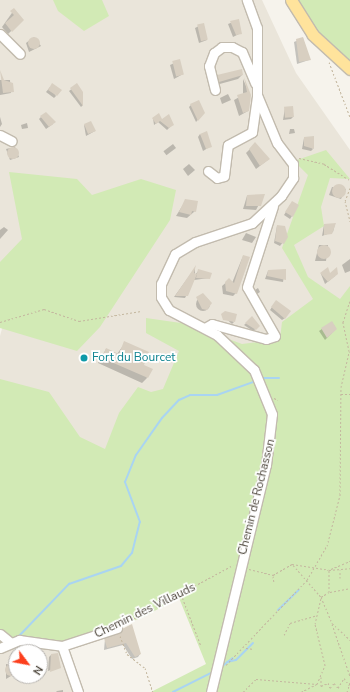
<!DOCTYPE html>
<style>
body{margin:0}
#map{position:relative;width:350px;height:692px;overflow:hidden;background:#f6f3ec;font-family:"Nunito Sans",sans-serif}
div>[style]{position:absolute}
.residential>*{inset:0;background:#eae5da}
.green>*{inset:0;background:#d2eab5}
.shadow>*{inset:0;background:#0003;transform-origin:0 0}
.round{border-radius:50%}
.stream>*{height:2px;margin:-1px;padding:0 1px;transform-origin:1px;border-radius:1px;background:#a9d4f2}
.building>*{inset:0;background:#d8cfc1;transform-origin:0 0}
.path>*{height:1px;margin-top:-0.5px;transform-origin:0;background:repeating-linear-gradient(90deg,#c4b79f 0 2px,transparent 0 4px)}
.roads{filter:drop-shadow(1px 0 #c2bbae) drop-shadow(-1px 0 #c2bbae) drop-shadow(0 1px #c2bbae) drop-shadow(0 -1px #c2bbae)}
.minor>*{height:9px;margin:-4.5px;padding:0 4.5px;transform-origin:4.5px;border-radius:4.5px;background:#fff}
.major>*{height:11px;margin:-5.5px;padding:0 5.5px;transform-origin:5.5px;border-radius:5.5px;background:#ffe39c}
.dots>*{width:11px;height:11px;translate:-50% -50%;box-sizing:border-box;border:2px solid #fff;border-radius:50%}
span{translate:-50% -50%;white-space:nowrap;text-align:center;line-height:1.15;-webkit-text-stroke:3.5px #fff;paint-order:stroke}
.culture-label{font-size:12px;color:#0d838f}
.left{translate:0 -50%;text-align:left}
.street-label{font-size:12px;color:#4b4439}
.north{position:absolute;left:8px;top:644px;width:40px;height:40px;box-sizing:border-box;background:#fff;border:1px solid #b7b4b0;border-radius:50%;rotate:122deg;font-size:11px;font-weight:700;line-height:16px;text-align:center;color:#4b4439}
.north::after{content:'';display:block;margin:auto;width:14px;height:18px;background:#fc3f1d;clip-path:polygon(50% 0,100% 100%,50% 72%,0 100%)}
</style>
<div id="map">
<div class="residential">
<i style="clip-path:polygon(0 0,262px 0,296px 73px,350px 150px,350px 287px,192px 496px,0 411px,0 336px,5px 318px,0 284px)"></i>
<i style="clip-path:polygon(evenodd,20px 641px,60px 645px,80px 692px,0 692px,0 648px,20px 641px,16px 652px,40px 652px,40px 676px,16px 676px,16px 652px)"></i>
</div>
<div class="green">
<i style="clip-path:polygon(53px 0,102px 0,109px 16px,84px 31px,58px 11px)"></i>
<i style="clip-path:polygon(292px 0,350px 0,350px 67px,322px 43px)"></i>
<i style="clip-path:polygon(326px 150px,350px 179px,330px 178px,321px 207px,324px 226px,294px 245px,308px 277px,340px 299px,350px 286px,350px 692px,151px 692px,206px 664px,179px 598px,141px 618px,77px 642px,20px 641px,0 648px,0 379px,49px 392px,80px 437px,105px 449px,119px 413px,138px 387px,151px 392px,163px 389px,179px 351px,146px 333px,146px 318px,188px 324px,242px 344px,280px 339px,282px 322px,313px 299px,282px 248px,308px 175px,294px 161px)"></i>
<i style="clip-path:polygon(9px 172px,77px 179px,92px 195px,141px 179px,176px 190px,170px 220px,100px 327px,77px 351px,0 328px,0 262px,22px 239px)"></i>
</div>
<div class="shadow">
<i style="clip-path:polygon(14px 10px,23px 20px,8px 34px,2px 27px)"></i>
<i style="clip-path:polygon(238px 20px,241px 33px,233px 37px,228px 24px)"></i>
<i style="clip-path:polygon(203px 24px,207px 40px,199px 43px,195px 28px)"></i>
<i style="clip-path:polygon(34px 37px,41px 46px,29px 52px,26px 43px)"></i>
<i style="clip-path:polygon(303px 38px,309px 60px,297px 64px,294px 42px)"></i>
<i style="clip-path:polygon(179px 61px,183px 74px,174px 79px,170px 65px)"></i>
<i style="clip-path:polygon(242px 75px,238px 79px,216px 85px,218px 76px)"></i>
<i style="clip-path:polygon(243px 79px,250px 95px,248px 111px,239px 116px,234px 100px,243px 95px)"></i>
<i style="clip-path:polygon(0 80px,10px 80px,11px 93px,0 95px)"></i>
<i style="clip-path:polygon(77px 85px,83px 105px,81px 107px,69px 91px)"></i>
<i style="clip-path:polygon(50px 87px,56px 96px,54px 98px,46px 92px)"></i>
<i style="clip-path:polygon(228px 94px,231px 100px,222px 104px,220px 98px)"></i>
<i style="clip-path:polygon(191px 105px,204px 113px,196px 122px,189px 107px)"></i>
<i style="clip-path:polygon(285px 108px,293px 117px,291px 119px,283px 120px)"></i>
<i style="clip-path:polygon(0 117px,2px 124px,0 127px)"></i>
<i style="clip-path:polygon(41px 117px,53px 124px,46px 129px,39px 119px)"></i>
<i style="clip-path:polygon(153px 118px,162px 120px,172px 125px,167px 130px,158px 122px,154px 125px)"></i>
<i style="clip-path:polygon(27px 123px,28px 128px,22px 129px,21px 125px)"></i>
<i style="clip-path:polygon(84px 125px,95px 131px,86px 136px)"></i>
<i style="clip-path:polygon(290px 129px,294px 129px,295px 133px,289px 134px)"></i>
<i style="clip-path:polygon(200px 134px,211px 146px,203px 151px,198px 137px)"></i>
<i style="clip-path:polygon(304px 138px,313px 149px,311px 151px,302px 149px)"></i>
<i style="left:173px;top:144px;width:5px;height:12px;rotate:53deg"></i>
<i style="clip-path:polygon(255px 144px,269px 159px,256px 169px,246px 153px)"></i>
<i style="clip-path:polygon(15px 147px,19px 157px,10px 160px,6px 149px)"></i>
<i style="clip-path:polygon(189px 164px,195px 170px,188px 176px,183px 169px)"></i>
<i style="clip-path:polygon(332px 187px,346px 189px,341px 199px,329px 195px)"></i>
<i style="clip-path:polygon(264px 195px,256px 210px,243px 209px,247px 196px)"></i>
<i style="clip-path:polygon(186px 200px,195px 211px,187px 218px,176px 216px)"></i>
<i style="clip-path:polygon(290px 205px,292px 216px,290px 219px,284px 215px)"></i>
<i style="clip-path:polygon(335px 224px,333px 232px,322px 236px,324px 225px)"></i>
<i style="clip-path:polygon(277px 226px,287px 237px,280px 246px,274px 243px)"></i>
<i style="clip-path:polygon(4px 227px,8px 230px,0 239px,0 230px)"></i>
<i style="clip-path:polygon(246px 233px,256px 237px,252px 243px,242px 240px)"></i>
<i style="clip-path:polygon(319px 245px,328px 245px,326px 261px,315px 261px)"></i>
<i style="clip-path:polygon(243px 256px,236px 293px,233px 296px,223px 294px,222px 286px,229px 280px,232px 283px)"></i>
<i style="clip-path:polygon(350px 259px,350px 271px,345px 273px,342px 265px)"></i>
<i style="clip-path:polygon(195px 268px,195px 275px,199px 270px,209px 278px,194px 280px,185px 298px,174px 297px)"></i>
<i style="clip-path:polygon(285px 270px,283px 282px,265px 279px,268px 271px)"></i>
<i style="clip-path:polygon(321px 274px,330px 274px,335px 276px,325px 284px)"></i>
<i style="clip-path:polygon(258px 288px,260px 292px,257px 294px,255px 290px)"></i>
<i class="round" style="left:196px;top:297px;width:14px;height:14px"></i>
<i style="clip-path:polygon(274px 304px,285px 318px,282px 320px,270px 310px)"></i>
<i style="clip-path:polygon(222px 315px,234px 322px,232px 324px)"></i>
<i style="clip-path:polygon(252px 318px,259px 326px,253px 331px,244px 325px)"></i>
<i style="clip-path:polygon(332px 322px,336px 329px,325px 340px,319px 331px)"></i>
<i style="clip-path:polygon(125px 343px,142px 365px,147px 378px,142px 383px,98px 363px,106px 349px,117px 354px)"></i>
<i style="clip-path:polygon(131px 625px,140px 654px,138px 657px,132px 659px,123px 645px,104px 650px,105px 639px)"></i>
<i style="clip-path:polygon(51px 655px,59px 667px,48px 671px,49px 657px)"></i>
<i style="clip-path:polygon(6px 664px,16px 666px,16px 673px,6px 679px)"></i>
<i style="clip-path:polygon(63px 690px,63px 692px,56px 692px,57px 691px)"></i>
</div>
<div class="stream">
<i style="left:263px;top:378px;width:16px"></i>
<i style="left:273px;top:447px;width:26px;rotate:-83deg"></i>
<i style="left:278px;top:610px;width:29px;rotate:-44deg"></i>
<i style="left:18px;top:637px;width:74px;rotate:-46.1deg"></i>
<i style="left:69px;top:584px;width:55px;rotate:-19.1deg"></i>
<i style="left:121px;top:566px;width:17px;rotate:-50deg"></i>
<i style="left:132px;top:553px;width:32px;rotate:-76deg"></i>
<i style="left:140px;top:522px;width:43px;rotate:-110.6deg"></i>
<i style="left:125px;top:482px;width:29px;rotate:-68deg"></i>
<i style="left:136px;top:455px;width:45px;rotate:-54.9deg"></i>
<i style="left:162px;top:418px;width:25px;rotate:-47deg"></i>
<i style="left:179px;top:400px;width:12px;rotate:-24deg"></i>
<i style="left:190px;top:395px;width:27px"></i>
<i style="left:217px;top:395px;width:41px;rotate:-19.7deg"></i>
<i style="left:227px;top:662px;width:9px;rotate:-13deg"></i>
<i style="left:236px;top:660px;width:24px;rotate:-45deg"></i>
<i style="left:220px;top:668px;width:16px;rotate:-38deg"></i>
<i style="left:173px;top:692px;width:42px;rotate:-26.6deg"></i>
</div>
<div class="building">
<i style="clip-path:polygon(14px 8px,24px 20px,12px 32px,5px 23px,14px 15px,10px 11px)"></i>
<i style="clip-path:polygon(239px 19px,242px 34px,236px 35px,230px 21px)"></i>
<i style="left:204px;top:23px;width:17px;height:7px;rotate:77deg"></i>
<i class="round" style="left:28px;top:37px;width:12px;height:12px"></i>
<i style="clip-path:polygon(303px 37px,311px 60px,299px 62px,296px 39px)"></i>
<i style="left:180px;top:59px;width:16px;height:8px;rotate:76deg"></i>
<i style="clip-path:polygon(242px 69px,243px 75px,219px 82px,217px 75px)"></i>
<i style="clip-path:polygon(0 70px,4px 80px,13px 83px,14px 92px,3px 93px)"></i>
<i style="clip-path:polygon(244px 77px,251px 95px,249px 111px,243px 113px,237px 95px,247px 92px)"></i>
<i style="clip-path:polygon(52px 83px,62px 90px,57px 96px,48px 90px)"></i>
<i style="clip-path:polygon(77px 83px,83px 92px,83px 106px,70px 88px)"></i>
<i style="clip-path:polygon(199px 100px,205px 113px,198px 121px,190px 104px)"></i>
<i style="left:293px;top:106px;width:11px;height:9px;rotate:85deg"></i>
<i style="clip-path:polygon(46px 112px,56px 122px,49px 127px,40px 116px)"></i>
<i style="clip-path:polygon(159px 113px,162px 119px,169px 114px,174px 125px,169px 128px,160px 121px,156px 124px,152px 118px)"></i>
<i style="clip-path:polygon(91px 121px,96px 131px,88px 134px,84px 124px)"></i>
<i style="clip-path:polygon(207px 131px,212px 147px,206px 149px,200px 134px)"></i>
<i style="clip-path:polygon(314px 136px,314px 149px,304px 146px,304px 137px)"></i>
<i style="clip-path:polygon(255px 142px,270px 159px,260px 166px,249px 149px)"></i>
<i class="round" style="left:7px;top:147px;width:12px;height:12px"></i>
<i class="round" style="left:332px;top:184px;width:14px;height:14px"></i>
<i style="clip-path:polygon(265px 194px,261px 206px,246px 206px,247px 195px)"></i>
<i style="clip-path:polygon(185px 199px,198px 201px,196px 212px,192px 211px,191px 215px,179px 212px)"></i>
<i style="clip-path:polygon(292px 201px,299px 205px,293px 217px,285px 212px)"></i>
<i style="clip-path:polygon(336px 223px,332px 234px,324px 235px,324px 224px)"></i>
<i style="clip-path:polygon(277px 225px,285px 226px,288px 237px,284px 244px,275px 241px)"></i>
<i class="round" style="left:317px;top:245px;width:14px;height:14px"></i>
<i style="clip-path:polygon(243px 255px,250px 257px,237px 294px,226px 291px,225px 282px,229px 278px,234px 283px)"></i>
<i style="clip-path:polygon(196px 265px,194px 273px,197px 274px,188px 296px,175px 296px)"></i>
<i style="clip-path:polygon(328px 267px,330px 273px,337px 267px,338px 274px,328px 282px,320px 273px)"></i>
<i style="clip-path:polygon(198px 269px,212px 273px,210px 279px,196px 278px)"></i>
<i style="clip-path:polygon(286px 269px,286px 280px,267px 276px,268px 270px)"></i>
<i style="clip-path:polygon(203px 293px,212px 303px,207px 310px,202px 309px,196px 297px)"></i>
<i style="clip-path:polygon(276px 300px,291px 311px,285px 319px,271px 307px)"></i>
<i style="clip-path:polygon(225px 311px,237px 314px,235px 322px,223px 320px,221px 314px)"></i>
<i style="clip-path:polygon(252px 316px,260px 326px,256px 330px,245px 323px)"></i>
<i style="clip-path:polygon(332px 321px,337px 329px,327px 338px,321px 328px)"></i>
<i style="clip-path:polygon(124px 341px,149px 352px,144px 365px,153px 369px,148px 378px,102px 358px,106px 348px,119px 354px)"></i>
<i style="clip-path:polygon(132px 624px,141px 654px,135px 657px,126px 643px,107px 648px,104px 638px)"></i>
<i style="clip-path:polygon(58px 653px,61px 668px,50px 672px,51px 654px)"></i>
<i class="round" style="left:5px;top:664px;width:12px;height:12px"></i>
</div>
<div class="path">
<i style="left:329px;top:62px;width:59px;rotate:69.1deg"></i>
<i style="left:299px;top:158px;width:26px;rotate:13deg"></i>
<i style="left:324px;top:164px;width:31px;rotate:32deg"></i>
<i style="left:350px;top:188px;width:14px;rotate:111deg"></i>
<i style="left:345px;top:201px;width:21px;rotate:76deg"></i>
<i style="left:0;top:322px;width:46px;rotate:-16.5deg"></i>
<i style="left:44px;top:309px;width:37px;rotate:19deg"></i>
<i style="left:79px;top:321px;width:63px;rotate:-9.2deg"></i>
<i style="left:341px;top:394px;width:9px"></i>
<i style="left:274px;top:398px;width:4px;rotate:27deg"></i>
<i style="left:293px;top:565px;width:43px;rotate:48.8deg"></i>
<i style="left:321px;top:597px;width:28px;rotate:67deg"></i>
<i style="left:332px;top:623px;width:25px;rotate:43deg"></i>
<i style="left:249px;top:569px;width:25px;rotate:14deg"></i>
<i style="left:273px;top:575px;width:22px;rotate:-30deg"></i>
<i style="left:292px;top:564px;width:37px;rotate:9deg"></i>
<i style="left:329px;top:570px;width:21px;rotate:-5deg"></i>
<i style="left:331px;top:569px;width:21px;rotate:-23deg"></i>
<i style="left:273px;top:576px;width:7px;rotate:82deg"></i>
<i style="left:340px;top:578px;width:8px;rotate:-90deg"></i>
<i style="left:330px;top:592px;width:20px;rotate:-11deg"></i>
<i style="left:181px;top:594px;width:56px;rotate:69deg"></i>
<i style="left:124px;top:624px;width:124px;rotate:-28.4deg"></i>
<i style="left:332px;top:624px;width:55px;rotate:70.9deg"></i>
<i style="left:284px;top:635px;width:13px;rotate:-63deg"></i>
<i style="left:290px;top:623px;width:26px;rotate:-16deg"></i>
<i style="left:120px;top:636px;width:19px;rotate:69deg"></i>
<i style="left:127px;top:654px;width:23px;rotate:38deg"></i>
<i style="left:145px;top:668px;width:25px;rotate:72deg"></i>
<i style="left:246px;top:648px;width:8px;rotate:7deg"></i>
<i style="left:226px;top:665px;width:117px;rotate:-46.4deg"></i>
<i style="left:307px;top:580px;width:39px;rotate:-60deg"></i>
<i style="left:327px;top:546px;width:53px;rotate:-75.7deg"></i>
<i style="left:340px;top:495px;width:108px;rotate:-89.5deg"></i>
<i style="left:341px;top:387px;width:37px;rotate:-77deg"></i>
<i style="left:349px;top:351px;width:30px;rotate:-102deg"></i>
<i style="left:343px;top:322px;width:22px;rotate:-72deg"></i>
<i style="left:321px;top:677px;width:9px;rotate:90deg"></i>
<i style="left:321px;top:686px;width:8px;rotate:-23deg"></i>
<i style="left:328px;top:683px;width:5px;rotate:68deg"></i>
<i style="left:330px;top:688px;width:6px;rotate:-51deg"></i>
<i style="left:334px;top:683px;width:6px;rotate:51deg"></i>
<i style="left:338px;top:688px;width:12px;rotate:-59deg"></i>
<i style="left:344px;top:678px;width:9px;rotate:54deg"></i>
<i style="left:243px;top:692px;width:18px;rotate:-45deg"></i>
<i style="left:256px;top:679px;width:61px;rotate:4.7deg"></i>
<i style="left:317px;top:684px;width:21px;rotate:-67deg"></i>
<i style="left:325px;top:665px;width:42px;rotate:-103.7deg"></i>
<i style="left:315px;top:624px;width:28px;rotate:-77deg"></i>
<i style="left:321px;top:597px;width:9px;rotate:-32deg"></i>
<i style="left:329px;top:592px;width:22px;rotate:-90deg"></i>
<i style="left:301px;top:692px;width:18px;rotate:-27deg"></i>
<i style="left:347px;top:692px;width:10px;rotate:-73deg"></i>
</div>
<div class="roads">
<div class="minor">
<i style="left:0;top:34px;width:28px;rotate:45deg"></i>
<i style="left:215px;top:90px;width:25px;rotate:-104deg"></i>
<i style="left:209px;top:66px;width:14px;rotate:-69deg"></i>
<i style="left:214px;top:53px;width:10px;rotate:-37deg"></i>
<i style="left:222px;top:47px;width:10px"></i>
<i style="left:232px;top:47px;width:11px;rotate:27deg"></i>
<i style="left:242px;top:52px;width:34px;rotate:67deg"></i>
<i style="left:0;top:135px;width:13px;rotate:27deg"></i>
<i style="left:208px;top:171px;width:11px;rotate:38deg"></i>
<i style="left:217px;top:178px;width:7px;rotate:-16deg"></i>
<i style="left:224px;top:176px;width:31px;rotate:-83deg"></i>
<i style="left:228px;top:145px;width:27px;rotate:-28deg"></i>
<i style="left:252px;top:132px;width:37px;rotate:-82deg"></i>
<i style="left:205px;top:328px;width:8px;rotate:-30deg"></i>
<i style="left:212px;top:324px;width:56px;rotate:15.5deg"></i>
<i style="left:266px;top:339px;width:9px;rotate:-18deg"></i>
<i style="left:275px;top:336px;width:56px;rotate:-119.7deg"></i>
<i style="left:247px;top:287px;width:85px;rotate:-72.2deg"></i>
<i style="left:0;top:634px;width:13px;rotate:39deg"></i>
<i style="left:62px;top:646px;width:49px;rotate:70.8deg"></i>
<i style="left:0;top:648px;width:21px;rotate:-23deg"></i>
<i style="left:19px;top:640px;width:43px;rotate:7.9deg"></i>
<i style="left:62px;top:646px;width:58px;rotate:-18.1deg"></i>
<i style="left:211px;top:692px;width:234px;rotate:-76.4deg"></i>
<i style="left:266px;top:465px;width:51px;rotate:-83.3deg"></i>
<i style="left:272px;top:414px;width:48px;rotate:-112.2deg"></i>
<i style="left:254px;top:370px;width:51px;rotate:-136.6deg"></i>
<i style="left:217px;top:335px;width:54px;rotate:-152.5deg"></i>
<i style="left:169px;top:310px;width:15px;rotate:-122deg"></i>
<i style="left:161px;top:297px;width:13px;rotate:-90deg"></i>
<i style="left:161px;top:284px;width:33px;rotate:-65deg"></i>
<i style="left:175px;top:254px;width:23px;rotate:-31deg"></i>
<i style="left:195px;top:242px;width:60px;rotate:-18.4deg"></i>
<i style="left:252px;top:223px;width:40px;rotate:-43deg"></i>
<i style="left:281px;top:196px;width:22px;rotate:-56deg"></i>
<i style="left:293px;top:178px;width:14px;rotate:-90deg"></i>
<i style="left:293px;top:164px;width:26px;rotate:-127deg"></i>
<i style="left:277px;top:143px;width:52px;rotate:-112.6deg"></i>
<i style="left:257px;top:95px;width:67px;rotate:-90deg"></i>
<i style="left:257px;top:28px;width:30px;rotate:-110deg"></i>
</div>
<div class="major">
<i style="left:291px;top:0;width:41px;rotate:57.8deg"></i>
<i style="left:313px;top:35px;width:50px;rotate:42.6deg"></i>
</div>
</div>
<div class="dots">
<i style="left:84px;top:358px;background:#0f9aa8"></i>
</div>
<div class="culture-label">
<span class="left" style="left:92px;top:358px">Fort du Bourcet</span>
</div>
<div class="street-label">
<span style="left:257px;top:497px;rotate:-76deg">Chemin de Rochasson</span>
<span style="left:145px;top:611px;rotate:-26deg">Chemin des Villauds</span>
</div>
<div class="north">N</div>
</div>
